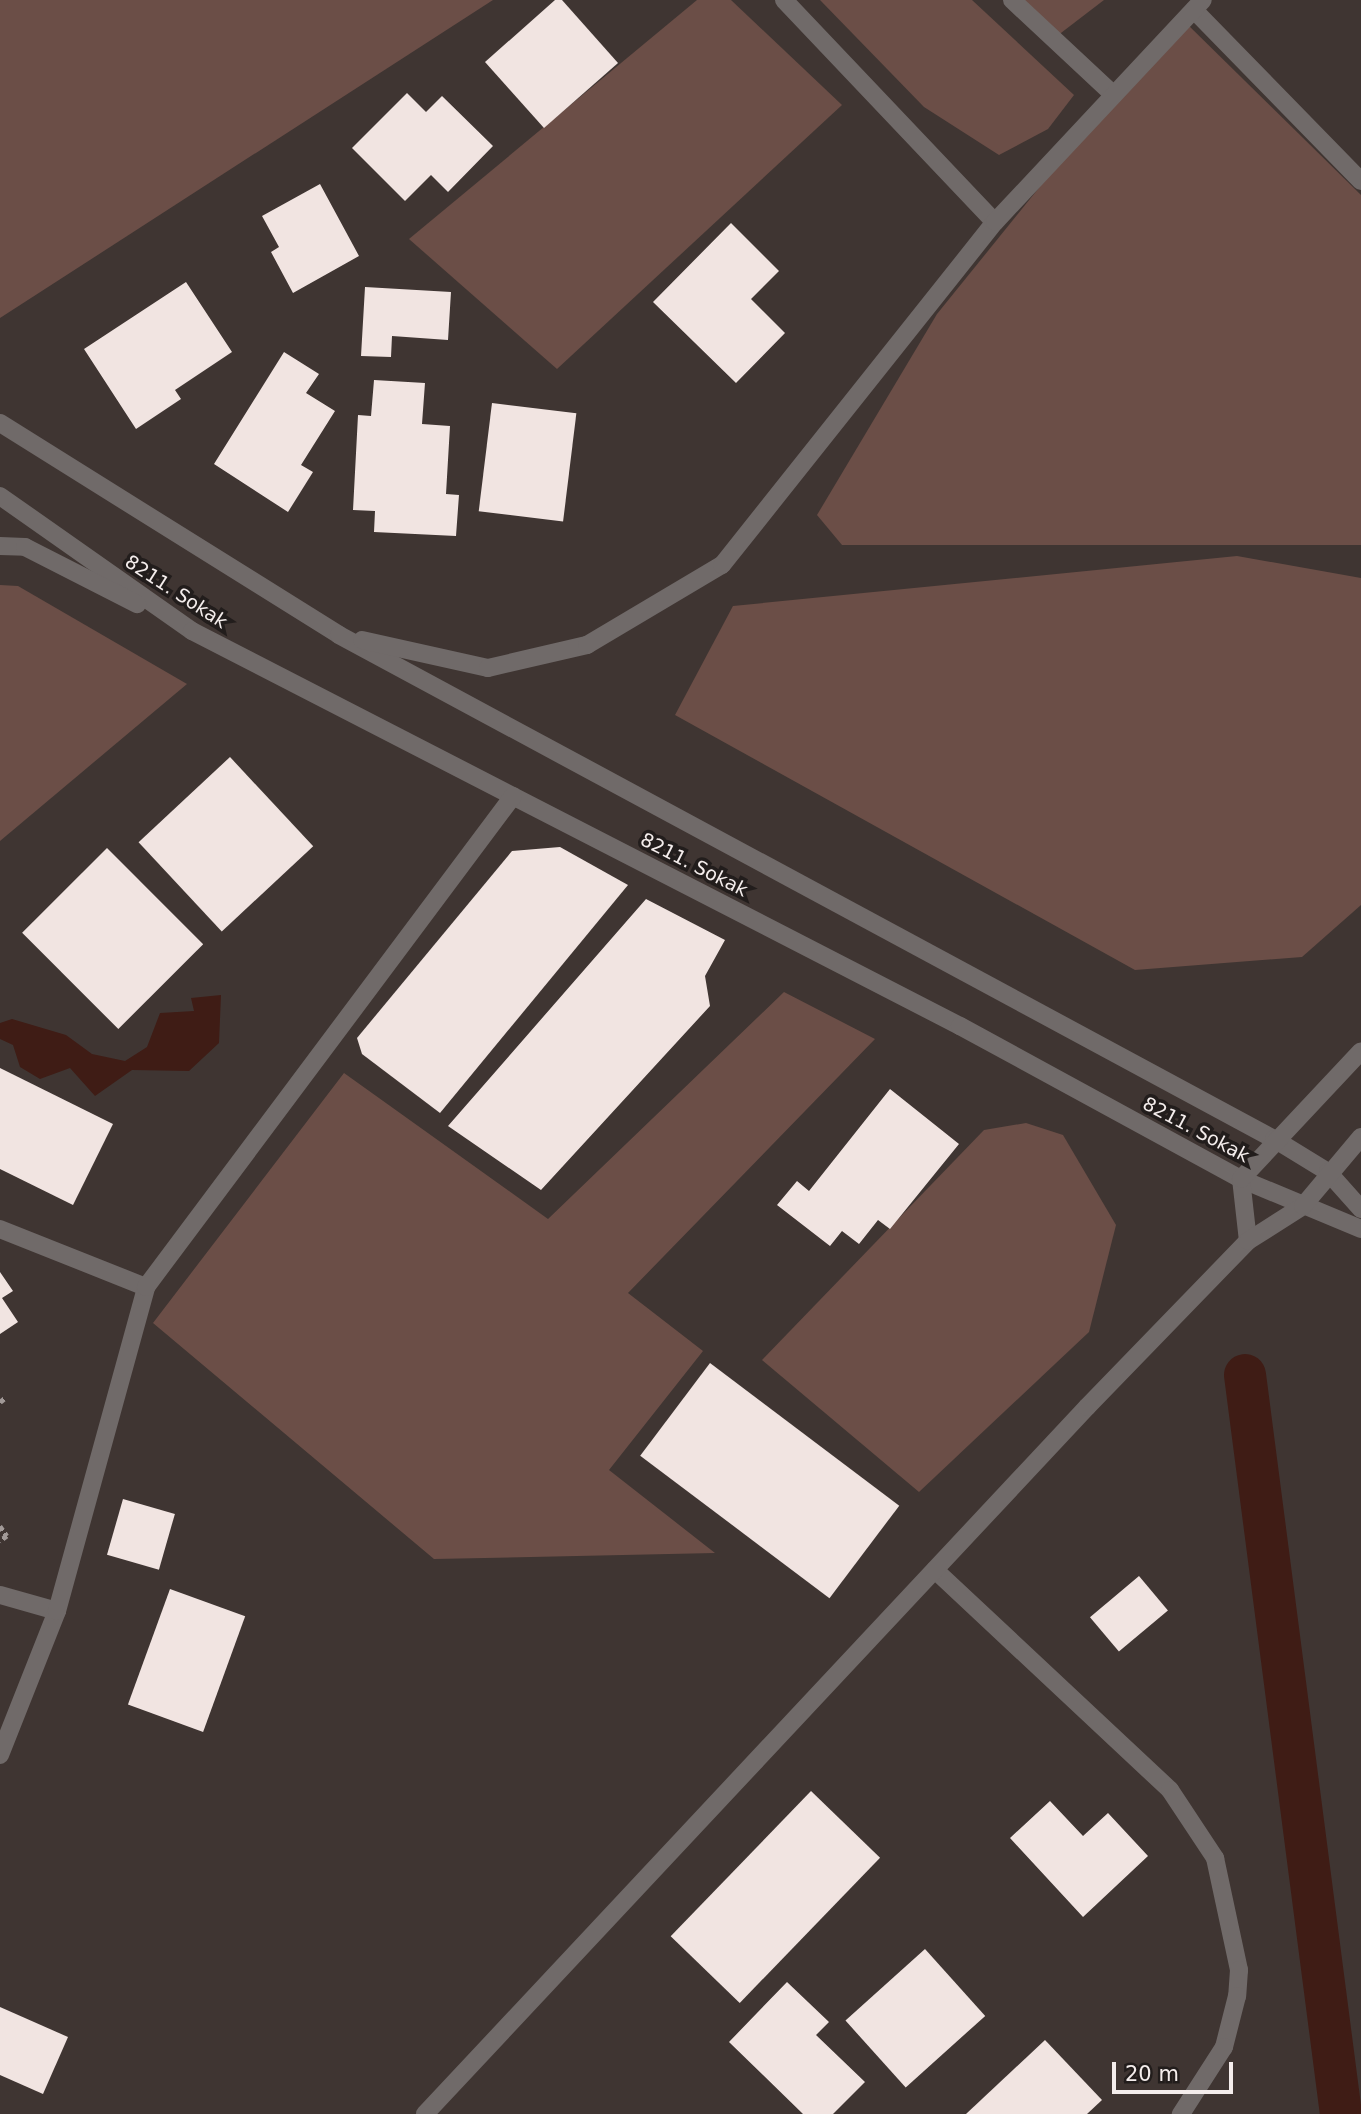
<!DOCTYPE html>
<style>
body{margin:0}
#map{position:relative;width:1361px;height:2114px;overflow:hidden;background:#3f3532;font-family:"DejaVu Sans",sans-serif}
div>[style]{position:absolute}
.green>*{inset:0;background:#6b4e47}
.water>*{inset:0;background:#3f1c15}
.canal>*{height:42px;margin:-21px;padding:0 21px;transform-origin:21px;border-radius:21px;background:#3f1c15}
.building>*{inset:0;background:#f1e4e1;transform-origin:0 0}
.path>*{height:4.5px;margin-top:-2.25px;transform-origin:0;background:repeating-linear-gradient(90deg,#a19997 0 5px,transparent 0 8.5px)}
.minor>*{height:18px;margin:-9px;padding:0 9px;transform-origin:9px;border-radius:9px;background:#706a69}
span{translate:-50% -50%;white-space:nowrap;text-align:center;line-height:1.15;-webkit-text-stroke:7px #221d1c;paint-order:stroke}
.street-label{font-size:19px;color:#f4edec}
.scale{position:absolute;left:1112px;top:2062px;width:121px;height:32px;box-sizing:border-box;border:4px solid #f4edec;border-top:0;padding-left:9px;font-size:21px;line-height:24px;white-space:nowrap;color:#f4edec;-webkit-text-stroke:5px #221d1c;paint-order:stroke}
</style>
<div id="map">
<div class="green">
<i style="clip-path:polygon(0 0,493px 0,0 318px)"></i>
<i style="clip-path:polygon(697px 0,731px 0,842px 105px,557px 369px,409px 239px)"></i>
<i style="clip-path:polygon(820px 0,972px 0,1074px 95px,1048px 129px,999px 155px,924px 107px)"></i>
<i style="clip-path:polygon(1022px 0,1104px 0,1057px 36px)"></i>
<i style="clip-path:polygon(1184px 21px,1361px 195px,1361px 545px,842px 545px,817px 515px,937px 314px,1114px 95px)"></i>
<i style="clip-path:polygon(1237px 556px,1361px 578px,1361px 905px,1302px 957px,1135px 970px,675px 715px,733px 606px)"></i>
<i style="clip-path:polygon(0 585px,18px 586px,187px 684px,0 841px)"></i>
<i style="clip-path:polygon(784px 992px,875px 1039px,628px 1293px,703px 1351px,609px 1470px,715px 1553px,434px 1559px,153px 1323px,344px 1073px,548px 1219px)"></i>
<i style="clip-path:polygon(1026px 1123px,1063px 1135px,1116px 1225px,1089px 1332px,919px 1492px,762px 1360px,984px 1130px)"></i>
</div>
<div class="water">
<i style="clip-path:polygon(221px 995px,219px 1043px,189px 1071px,132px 1070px,95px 1096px,70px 1068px,40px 1079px,20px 1067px,13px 1045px,0 1039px,0 1023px,12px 1019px,66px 1035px,92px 1054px,125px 1061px,147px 1047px,160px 1013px,194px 1011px,191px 998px)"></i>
</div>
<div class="canal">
<i style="left:1245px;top:1375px;width:745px;rotate:82.6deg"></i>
</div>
<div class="building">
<i style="clip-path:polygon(555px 0,562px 0,618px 63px,544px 128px,485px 62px)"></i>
<i style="clip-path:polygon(407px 93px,426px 112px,442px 96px,493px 146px,448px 192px,431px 175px,405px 201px,352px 148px)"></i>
<i style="clip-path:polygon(320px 184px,359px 256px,293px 293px,271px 252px,279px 247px,262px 216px)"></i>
<i style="clip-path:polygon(731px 223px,779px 271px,751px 299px,785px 333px,736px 383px,653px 302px)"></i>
<i style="clip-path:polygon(186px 282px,232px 352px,175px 390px,181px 399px,136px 429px,84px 349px)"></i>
<i style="clip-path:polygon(365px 287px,451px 292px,448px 340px,392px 336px,391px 357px,361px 356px)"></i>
<i style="clip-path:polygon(284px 352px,319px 374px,306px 393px,335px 411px,301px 465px,313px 472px,288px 512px,214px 464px)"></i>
<i style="clip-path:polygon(374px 380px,425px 383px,422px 424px,450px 426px,446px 494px,459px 495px,456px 536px,374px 532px,375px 511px,353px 510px,358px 415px,371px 416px)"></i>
<i style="left:492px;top:403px;width:85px;height:109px;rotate:7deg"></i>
<i style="left:230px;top:757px;width:122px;height:125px;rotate:47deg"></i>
<i style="clip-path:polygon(560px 847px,628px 885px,440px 1113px,362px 1054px,357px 1038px,512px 851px)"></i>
<i style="left:107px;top:848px;width:136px;height:120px;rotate:45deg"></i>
<i style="clip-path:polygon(646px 899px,725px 940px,705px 976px,710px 1006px,541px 1190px,448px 1126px)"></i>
<i style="clip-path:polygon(0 1068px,113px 1124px,73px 1205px,0 1169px)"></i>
<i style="clip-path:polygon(890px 1089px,959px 1144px,890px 1229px,878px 1220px,859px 1244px,842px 1231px,830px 1246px,777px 1205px,797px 1181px,809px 1191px)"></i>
<i style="clip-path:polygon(0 1272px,13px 1291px,2px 1298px,18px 1322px,0 1334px)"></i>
<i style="left:710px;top:1363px;width:237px;height:116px;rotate:37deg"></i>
<i style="left:123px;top:1499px;width:54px;height:58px;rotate:16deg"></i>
<i style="left:1139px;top:1576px;width:45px;height:64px;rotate:50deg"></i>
<i style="left:170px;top:1589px;width:80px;height:123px;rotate:20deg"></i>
<i style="left:811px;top:1791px;width:96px;height:202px;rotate:44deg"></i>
<i style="clip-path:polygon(1050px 1801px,1083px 1836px,1108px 1813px,1148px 1856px,1083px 1917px,1010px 1838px)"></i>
<i style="left:925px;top:1949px;width:90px;height:107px;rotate:48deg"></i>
<i style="clip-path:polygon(787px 1982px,829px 2022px,816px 2035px,865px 2082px,833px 2114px,803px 2114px,729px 2042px)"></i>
<i style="clip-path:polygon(0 2007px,68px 2037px,43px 2094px,0 2075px)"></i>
<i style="clip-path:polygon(1045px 2040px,1102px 2100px,1087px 2114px,966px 2114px)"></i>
</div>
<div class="path">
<i style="left:0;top:1402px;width:8px;rotate:-40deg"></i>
<i style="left:0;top:1526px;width:12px;rotate:55deg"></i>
<i style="left:7px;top:1536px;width:9px;rotate:144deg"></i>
</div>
<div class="minor">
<i style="left:784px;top:0;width:306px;rotate:46.5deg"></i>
<i style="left:1012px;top:0;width:139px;rotate:43deg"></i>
<i style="left:1194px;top:10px;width:239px;rotate:45.7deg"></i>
<i style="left:0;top:423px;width:400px;rotate:32deg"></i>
<i style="left:339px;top:635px;width:1062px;rotate:28.33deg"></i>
<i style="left:1274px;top:1139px;width:63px;rotate:31.4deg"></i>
<i style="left:1328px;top:1172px;width:50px;rotate:48.3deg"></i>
<i style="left:0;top:496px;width:235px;rotate:35.1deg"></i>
<i style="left:192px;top:631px;width:864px;rotate:27.22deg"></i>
<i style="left:960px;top:1026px;width:320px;rotate:28.6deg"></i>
<i style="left:1241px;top:1179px;width:130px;rotate:22.6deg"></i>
<i style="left:0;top:546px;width:25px;rotate:2deg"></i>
<i style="left:25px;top:547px;width:126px;rotate:27deg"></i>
<i style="left:362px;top:640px;width:129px;rotate:12.5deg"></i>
<i style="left:488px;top:668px;width:102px;rotate:-13.1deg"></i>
<i style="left:587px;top:645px;width:157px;rotate:-30.7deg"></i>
<i style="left:722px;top:565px;width:438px;rotate:-51.5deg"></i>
<i style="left:995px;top:222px;width:304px;rotate:-46.9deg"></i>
<i style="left:0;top:1229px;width:157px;rotate:21.7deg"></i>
<i style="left:1248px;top:1241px;width:62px;rotate:-96.4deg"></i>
<i style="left:1241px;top:1179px;width:175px;rotate:-46.8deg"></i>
<i style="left:935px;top:1570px;width:322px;rotate:43.1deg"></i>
<i style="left:1170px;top:1790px;width:82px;rotate:56.5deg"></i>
<i style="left:1215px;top:1858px;width:115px;rotate:77.9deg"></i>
<i style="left:1239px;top:1970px;width:26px;rotate:94deg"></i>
<i style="left:1237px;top:1996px;width:53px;rotate:104.3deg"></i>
<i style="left:1224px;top:2047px;width:80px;rotate:122.7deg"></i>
<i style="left:0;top:1595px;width:59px;rotate:15.7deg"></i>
<i style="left:0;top:1755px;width:155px;rotate:-68.4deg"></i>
<i style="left:57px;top:1611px;width:336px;rotate:-74.6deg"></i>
<i style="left:146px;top:1287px;width:613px;rotate:-53.22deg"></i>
<i style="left:425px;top:2114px;width:969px;rotate:-46.88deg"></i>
<i style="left:1087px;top:1407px;width:231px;rotate:-45.9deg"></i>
<i style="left:1248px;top:1241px;width:65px;rotate:-32.5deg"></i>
<i style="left:1303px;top:1206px;width:90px;rotate:-50deg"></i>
</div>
<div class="street-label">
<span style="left:176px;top:592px;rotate:33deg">8211. Sokak</span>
<span style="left:694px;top:865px;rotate:27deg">8211. Sokak</span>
<span style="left:1196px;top:1130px;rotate:28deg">8211. Sokak</span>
</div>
<div class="scale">20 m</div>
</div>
